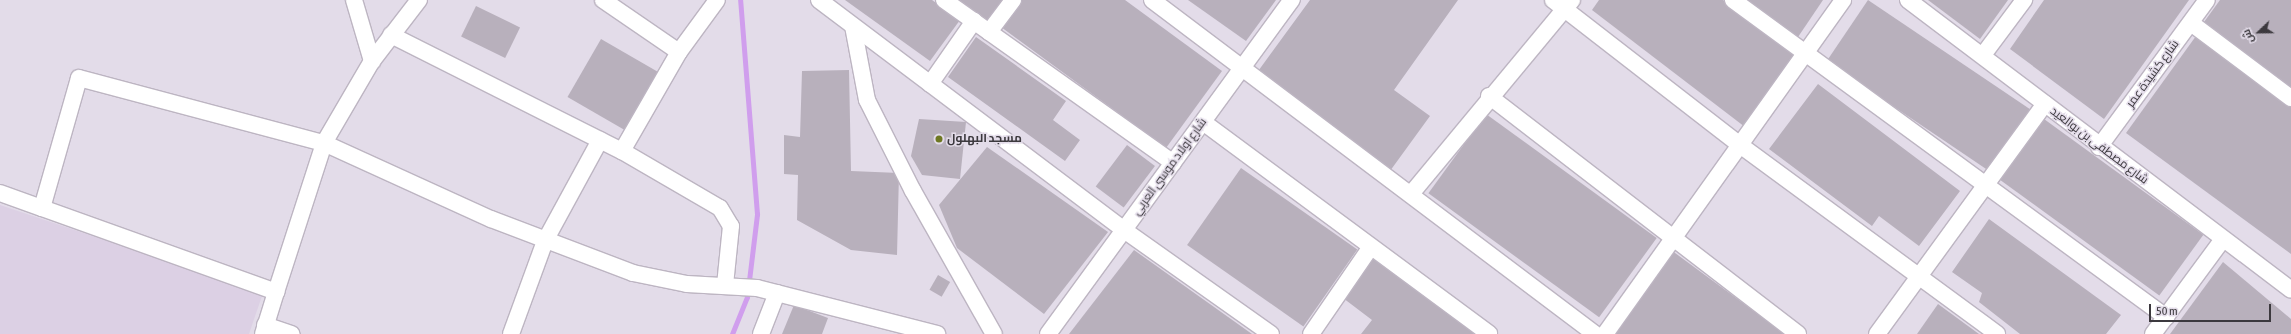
<!DOCTYPE html>
<meta charset="utf-8">
<style>
body{margin:0}
#map{position:relative;width:2291px;height:334px;overflow:hidden;background:#e3dce9;font-family:"Asap Condensed",Cairo,sans-serif}
div>[style]{position:absolute}
.built>*{inset:0;background:#dcd0e4}
.stream>*{height:5px;margin:-2.5px;padding:0 2.5px;transform-origin:2.5px;border-radius:2.5px;background:#d09eed}
.building>*{inset:0;background:#b8b0bc;transform-origin:0 0}
.roads{filter:drop-shadow(1px 0 #bdb5c2) drop-shadow(-1px 0 #bdb5c2) drop-shadow(0 1px #bdb5c2) drop-shadow(0 -1px #bdb5c2)}
.street>*{height:16px;margin:-8px;padding:0 8px;transform-origin:8px;border-radius:8px;background:#fff}
.dots>*{width:11px;height:11px;translate:-50% -50%;box-sizing:border-box;border:2px solid #e3dce9;border-radius:50%}
span{translate:-50% -50%;white-space:nowrap;text-align:center;line-height:1.15;-webkit-text-stroke:3px #e3dce9;paint-order:stroke}
.street-label{font-size:12px;color:#3c393e}
.poi-label{font-size:12px;color:#3c393e;font-weight:700}
.left{translate:0 -50%;text-align:left}
.north{position:absolute;left:2239px;top:12px;width:40px;height:40px;-webkit-text-stroke:3px #e3dce9;paint-order:stroke;rotate:248deg;font-size:11px;font-weight:700;line-height:16px;text-align:center;color:#3c393e}
.north::after{content:'';display:block;margin:auto;width:14px;height:18px;background:#3c393e;clip-path:polygon(50% 0,100% 100%,50% 72%,0 100%)}
.scale{position:absolute;left:2149px;top:304px;width:122px;height:18px;box-sizing:border-box;border:2px solid #3c393e;border-top:0;padding-left:5px;font-size:12px;line-height:14px;white-space:nowrap;color:#3c393e;-webkit-text-stroke:3px #e3dce9;paint-order:stroke}
</style>
<div id="map">
<div class="built">
<i style="clip-path:polygon(0 205px,263px 293px,249px 334px,0 334px)"></i>
</div>
<div class="stream">
<i style="left:732px;top:334px;width:40px;rotate:-68deg"></i>
<i style="left:747px;top:297px;width:84px;rotate:-83.1deg"></i>
<i style="left:757px;top:214px;width:215px;rotate:-94.5deg"></i>
</div>
<div class="building">
<i style="clip-path:polygon(845px 0,932px 0,960px 20px,930px 61px)"></i>
<i style="clip-path:polygon(959px 0,1006px 0,990px 22px)"></i>
<i style="clip-path:polygon(1021px 0,1125px 0,1222px 71px,1166px 148px,1001px 27px)"></i>
<i style="clip-path:polygon(1188px 0,1276px 0,1246px 41px)"></i>
<i style="clip-path:polygon(1310px 0,1458px 0,1394px 90px,1430px 116px,1390px 171px,1256px 74px)"></i>
<i style="clip-path:polygon(1599px 0,1723px 0,1800px 54px,1745px 127px,1592px 10px)"></i>
<i style="clip-path:polygon(1745px 0,1823px 0,1798px 37px)"></i>
<i style="left:1868px;top:0;width:196px;height:74px;rotate:34deg"></i>
<i style="clip-path:polygon(1928px 0,2008px 0,1980px 39px)"></i>
<i style="clip-path:polygon(2044px 0,2189px 0,2104px 119px,2010px 49px)"></i>
<i style="clip-path:polygon(2220px 0,2291px 0,2291px 89px,2204px 22px)"></i>
<i style="left:476px;top:6px;width:49px;height:34px;rotate:26deg"></i>
<i style="clip-path:polygon(2196px 36px,2291px 107px,2291px 254px,2126px 133px)"></i>
<i style="clip-path:polygon(976px 37px,1066px 101px,1053px 120px,1080px 140px,1065px 161px,948px 77px)"></i>
<i style="left:601px;top:39px;width:70px;height:67px;rotate:30deg"></i>
<i style="clip-path:polygon(849px 70px,851px 171px,899px 173px,897px 255px,851px 250px,797px 220px,798px 175px,784px 174px,784px 135px,800px 137px,802px 71px)"></i>
<i style="clip-path:polygon(1818px 84px,1960px 191px,1919px 246px,1879px 216px,1872px 226px,1769px 149px)"></i>
<i style="left:1486px;top:114px;width:211px;height:98px;rotate:36deg"></i>
<i style="clip-path:polygon(919px 119px,966px 122px,960px 179px,922px 175px,911px 156px)"></i>
<i style="left:2044px;top:119px;width:197px;height:75px;rotate:36deg"></i>
<i style="left:1127px;top:145px;width:35px;height:52px;rotate:37deg"></i>
<i style="clip-path:polygon(987px 147px,1108px 232px,1044px 314px,957px 248px,939px 205px)"></i>
<i style="left:1241px;top:168px;width:142px;height:94px;rotate:35deg"></i>
<i style="clip-path:polygon(1989px 219px,2121px 315px,2106px 334px,2020px 334px,1979px 302px,1982px 293px,1952px 272px)"></i>
<i style="clip-path:polygon(1134px 250px,1252px 334px,1069px 334px)"></i>
<i style="clip-path:polygon(1671px 250px,1785px 334px,1612px 334px)"></i>
<i style="clip-path:polygon(1374px 257px,1476px 334px,1361px 334px,1372px 320px,1343px 298px)"></i>
<i style="clip-path:polygon(2223px 262px,2291px 319px,2291px 334px,2170px 334px)"></i>
<i style="left:938px;top:275px;width:14px;height:17px;rotate:30deg"></i>
<i style="clip-path:polygon(1938px 304px,1979px 334px,1917px 334px)"></i>
<i style="clip-path:polygon(794px 305px,828px 318px,822px 334px,782px 334px)"></i>
</div>
<div class="roads">
<div class="street">
<i style="left:354px;top:0;width:64px;rotate:73.6deg"></i>
<i style="left:603px;top:0;width:92px;rotate:34.4deg"></i>
<i style="left:819px;top:0;width:382px;rotate:37deg"></i>
<i style="left:1124px;top:230px;width:180px;rotate:35.3deg"></i>
<i style="left:944px;top:0;width:281px;rotate:35.4deg"></i>
<i style="left:1152px;top:0;width:555px;rotate:37.01deg"></i>
<i style="left:1553px;top:0;width:237px;rotate:37.8deg"></i>
<i style="left:1740px;top:145px;width:319px;rotate:36.3deg"></i>
<i style="left:1733px;top:0;width:537px;rotate:36.21deg"></i>
<i style="left:1908px;top:0;width:480px;rotate:37.1deg"></i>
<i style="left:2191px;top:23px;width:125px;rotate:36.9deg"></i>
<i style="left:853px;top:26px;width:75px;rotate:79.3deg"></i>
<i style="left:867px;top:100px;width:102px;rotate:63.2deg"></i>
<i style="left:913px;top:191px;width:164px;rotate:60.5deg"></i>
<i style="left:989px;top:32px;width:40px;rotate:-53deg"></i>
<i style="left:391px;top:35px;width:258px;rotate:26.7deg"></i>
<i style="left:622px;top:151px;width:113px;rotate:30.2deg"></i>
<i style="left:720px;top:208px;width:21px;rotate:59deg"></i>
<i style="left:731px;top:226px;width:59px;rotate:95.8deg"></i>
<i style="left:1983px;top:55px;width:69px;rotate:-53.3deg"></i>
<i style="left:930px;top:84px;width:77px;rotate:-55.1deg"></i>
<i style="left:1489px;top:96px;width:390px;rotate:37.6deg"></i>
<i style="left:1203px;top:122px;width:356px;rotate:36.5deg"></i>
<i style="left:2099px;top:147px;width:182px;rotate:-53.7deg"></i>
<i style="left:622px;top:151px;width:114px;rotate:-60.1deg"></i>
<i style="left:679px;top:52px;width:64px;rotate:-53.8deg"></i>
<i style="left:0;top:193px;width:45px;rotate:19.7deg"></i>
<i style="left:42px;top:208px;width:135px;rotate:-74.1deg"></i>
<i style="left:79px;top:78px;width:253px;rotate:14.9deg"></i>
<i style="left:324px;top:143px;width:183px;rotate:24.5deg"></i>
<i style="left:491px;top:219px;width:152px;rotate:20.8deg"></i>
<i style="left:633px;top:273px;width:55px;rotate:11.5deg"></i>
<i style="left:687px;top:284px;width:70px;rotate:3.3deg"></i>
<i style="left:757px;top:288px;width:186px;rotate:14.3deg"></i>
<i style="left:1411px;top:194px;width:252px;rotate:-50.3deg"></i>
<i style="left:42px;top:208px;width:249px;rotate:19.7deg"></i>
<i style="left:276px;top:292px;width:44px;rotate:107.2deg"></i>
<i style="left:276px;top:292px;width:157px;rotate:-72.1deg"></i>
<i style="left:324px;top:143px;width:95px;rotate:-59.7deg"></i>
<i style="left:372px;top:61px;width:77px;rotate:-52.4deg"></i>
<i style="left:265px;top:325px;width:28px;rotate:19deg"></i>
<i style="left:511px;top:334px;width:99px;rotate:-69.9deg"></i>
<i style="left:545px;top:241px;width:115px;rotate:-61.4deg"></i>
<i style="left:761px;top:334px;width:44px;rotate:-68.7deg"></i>
<i style="left:1048px;top:334px;width:414px;rotate:-53.9deg"></i>
<i style="left:1311px;top:334px;width:104px;rotate:-55.5deg"></i>
<i style="left:1605px;top:334px;width:410px;rotate:-54.5deg"></i>
<i style="left:1877px;top:334px;width:285px;rotate:-53.9deg"></i>
<i style="left:2153px;top:334px;width:118px;rotate:-53.6deg"></i>
</div>
</div>
<div class="dots">
<i style="left:939px;top:139px;background:#6e7822"></i>
</div>
<div class="street-label">
<span style="left:2153px;top:74px;rotate:-54deg">شارع كشيدة عمر</span>
<span style="left:2099px;top:146px;rotate:37deg">شارع مصطفى بن بوالعيد</span>
<span style="left:1170px;top:167px;rotate:-54deg">شارع اولاد موسى العربي</span>
</div>
<div class="poi-label">
<span class="left" style="left:947px;top:139px">مسجد البهلول</span>
</div>
<div class="north">ش</div>
<div class="scale">50 m</div>
</div>
